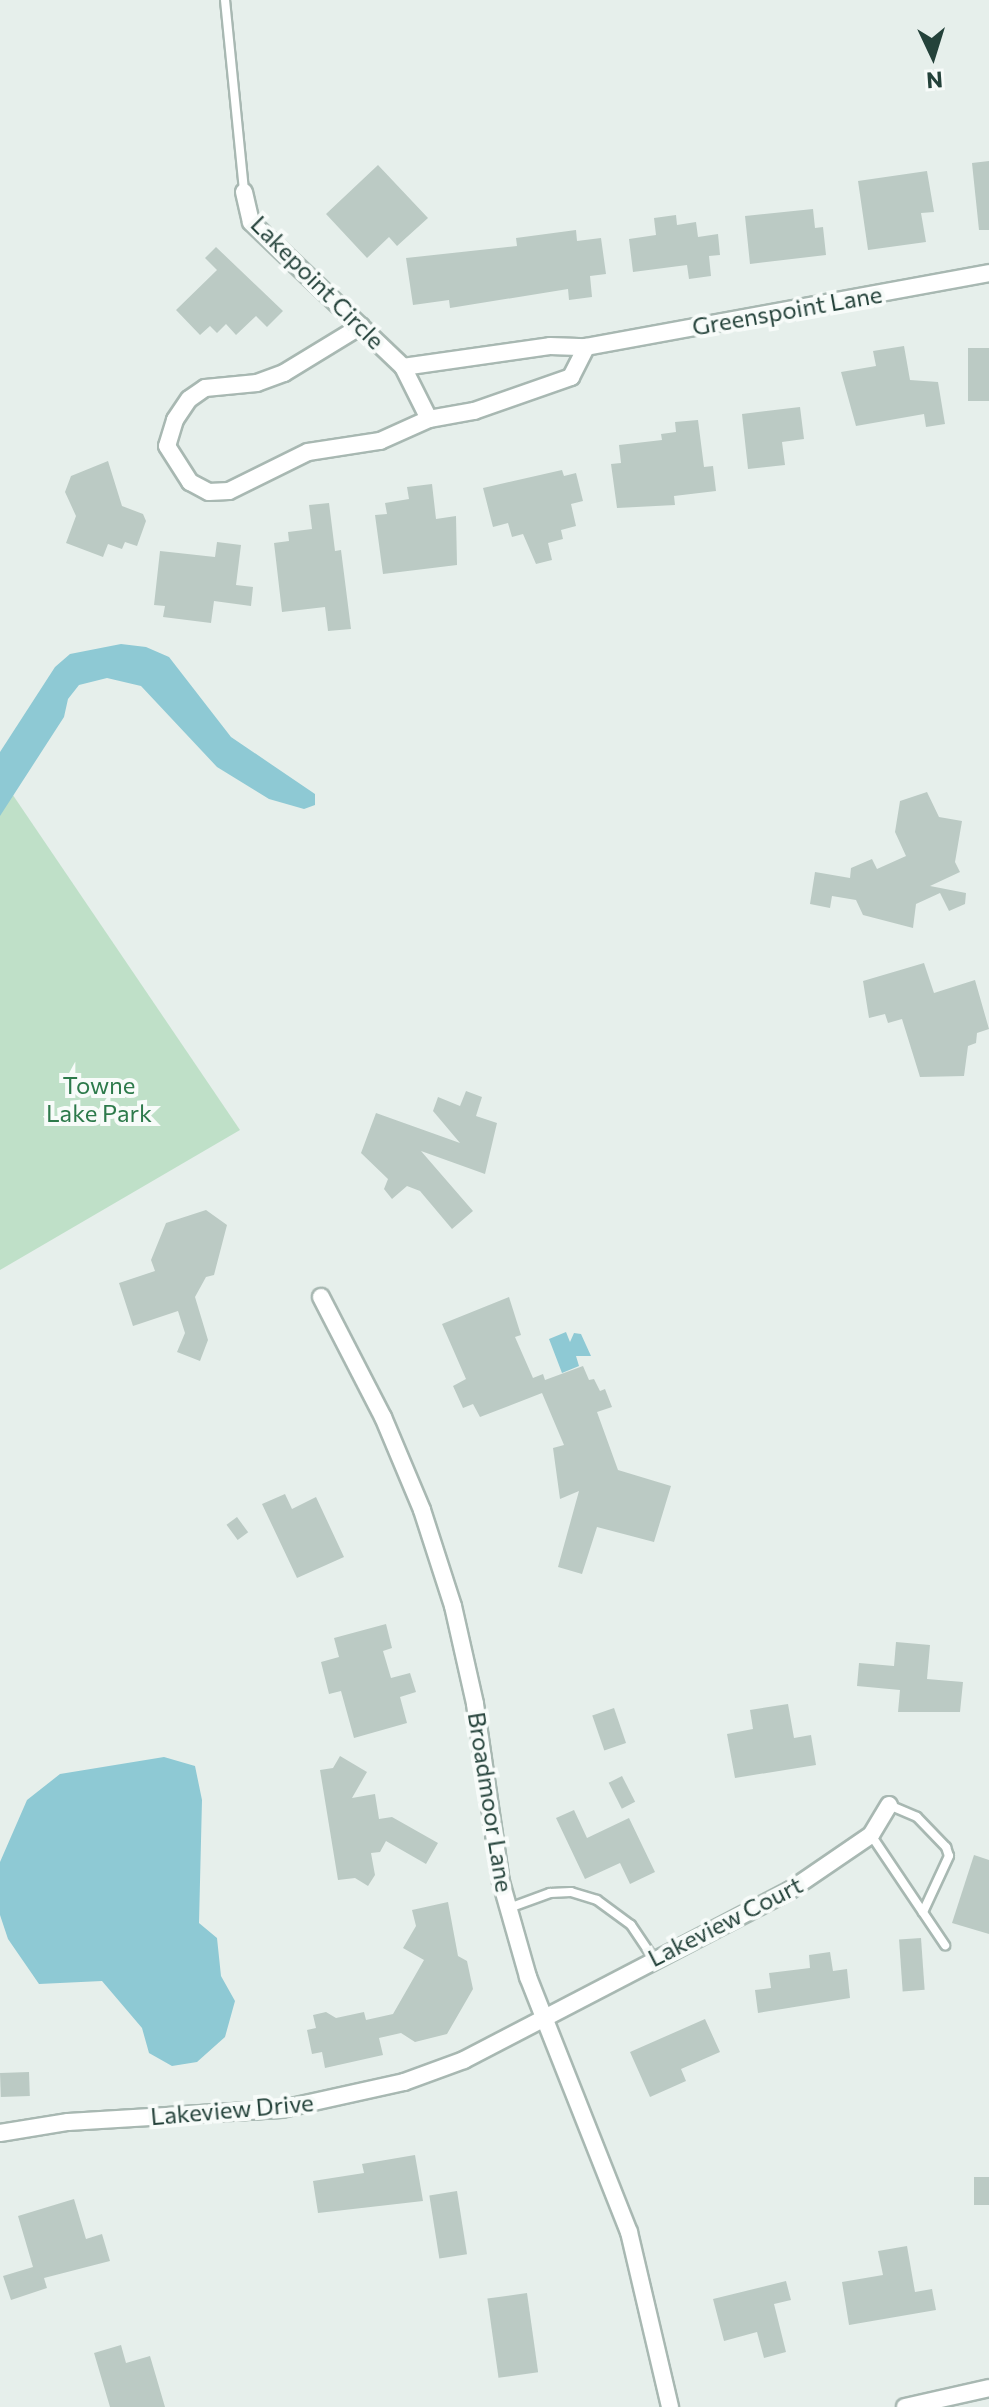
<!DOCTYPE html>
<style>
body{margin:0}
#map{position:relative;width:989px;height:2407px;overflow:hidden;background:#e6efeb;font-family:Commissioner,sans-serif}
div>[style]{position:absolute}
.green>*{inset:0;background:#bfe0c8}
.water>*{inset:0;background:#8ec9d4}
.building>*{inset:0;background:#bbcac4;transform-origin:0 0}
.roads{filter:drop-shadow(2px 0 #a8b8b2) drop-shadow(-2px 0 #a8b8b2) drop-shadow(0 2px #a8b8b2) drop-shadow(0 -2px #a8b8b2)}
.lane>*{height:8px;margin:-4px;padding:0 4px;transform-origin:4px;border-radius:4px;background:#fff}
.street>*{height:16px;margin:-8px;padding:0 8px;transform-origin:8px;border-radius:8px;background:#fff}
span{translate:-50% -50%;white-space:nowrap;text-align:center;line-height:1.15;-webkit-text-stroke:8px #f7fbf9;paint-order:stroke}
.street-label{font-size:24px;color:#24423a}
.park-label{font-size:24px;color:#2d7a4b}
.north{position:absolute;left:893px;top:16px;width:80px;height:80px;-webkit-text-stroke:6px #f7fbf9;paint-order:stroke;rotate:176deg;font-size:22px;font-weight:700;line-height:32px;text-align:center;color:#24423a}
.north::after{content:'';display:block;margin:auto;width:28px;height:36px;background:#24423a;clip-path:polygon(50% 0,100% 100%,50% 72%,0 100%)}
</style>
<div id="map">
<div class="green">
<i style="clip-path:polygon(0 776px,240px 1130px,0 1270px)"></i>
</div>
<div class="water">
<i style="clip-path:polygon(121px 644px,146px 647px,169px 657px,231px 737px,315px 794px,315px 805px,304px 809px,269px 799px,217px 767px,141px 686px,107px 678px,79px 685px,68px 699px,64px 717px,0 816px,0 752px,55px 667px,70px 654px)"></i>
<i style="clip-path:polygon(566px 1332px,570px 1342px,574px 1333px,581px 1334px,591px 1356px,576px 1356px,579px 1366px,562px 1373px,549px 1339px)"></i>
<i style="clip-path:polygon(164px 1757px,195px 1766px,202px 1800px,199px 1923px,217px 1938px,221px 1976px,235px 2001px,225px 2037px,197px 2062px,172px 2066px,149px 2053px,142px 2028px,102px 1981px,39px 1984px,8px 1939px,0 1915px,0 1862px,27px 1800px,60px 1774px)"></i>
</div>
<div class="building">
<i style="clip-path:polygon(989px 161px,989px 230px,979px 230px,972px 163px)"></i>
<i style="clip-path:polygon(378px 165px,428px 218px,397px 246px,389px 237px,367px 258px,326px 214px)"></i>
<i style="clip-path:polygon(927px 171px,934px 212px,921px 213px,926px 242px,868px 250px,858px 181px)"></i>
<i style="clip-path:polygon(813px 209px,815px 228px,823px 227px,826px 255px,750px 264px,745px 216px)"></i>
<i style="clip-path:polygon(676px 215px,677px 225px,696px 222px,698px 237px,718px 234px,720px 255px,709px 256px,711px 276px,689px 279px,687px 265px,633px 272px,629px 239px,656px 235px,654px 218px)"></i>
<i style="clip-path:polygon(576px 230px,577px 241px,601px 238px,606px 274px,590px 276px,592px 297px,569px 300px,568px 289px,450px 308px,449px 300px,413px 305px,406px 258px,517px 246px,516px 238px)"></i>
<i style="clip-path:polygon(216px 247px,283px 311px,267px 327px,256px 316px,236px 335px,226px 324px,217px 333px,210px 326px,200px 335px,176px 310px,217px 270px,205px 258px)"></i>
<i style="clip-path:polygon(904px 346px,910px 380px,938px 382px,945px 424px,926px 427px,924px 414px,856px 426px,841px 372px,876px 366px,873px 351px)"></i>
<i style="left:989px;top:348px;width:53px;height:21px;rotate:90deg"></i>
<i style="clip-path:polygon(800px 407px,804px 439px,782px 442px,785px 465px,748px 469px,742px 414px)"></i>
<i style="clip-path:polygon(698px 420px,704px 467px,713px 466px,716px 491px,674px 496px,675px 505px,617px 508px,611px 464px,621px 463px,619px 445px,662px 440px,661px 434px,676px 432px,675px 422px)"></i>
<i style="clip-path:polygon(108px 461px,122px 506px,143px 514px,146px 521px,137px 546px,125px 542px,122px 549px,108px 544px,103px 557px,66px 543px,76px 516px,65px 492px,71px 476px)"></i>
<i style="clip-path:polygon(562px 470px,564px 476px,576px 473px,583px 501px,571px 504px,576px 526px,561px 530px,563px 539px,548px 543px,552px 560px,536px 564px,523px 534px,512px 537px,508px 523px,493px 527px,483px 488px)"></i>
<i style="clip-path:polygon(432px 484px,436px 519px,456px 516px,457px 565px,383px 574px,375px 515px,387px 514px,385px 503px,409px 499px,407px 487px)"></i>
<i style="clip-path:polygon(329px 503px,335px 551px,341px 550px,351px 629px,328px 631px,325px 607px,282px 612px,274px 543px,289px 541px,288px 532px,312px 529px,309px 505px)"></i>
<i style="clip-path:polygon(217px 542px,241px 545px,236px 585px,253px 587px,251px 606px,214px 601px,211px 623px,163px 617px,165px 606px,154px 605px,160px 551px,215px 557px)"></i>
<i style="clip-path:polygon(927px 792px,939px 817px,962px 821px,955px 862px,960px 872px,930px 886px,966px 893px,965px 904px,949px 911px,940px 893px,916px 904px,913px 928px,863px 915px,856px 900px,832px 896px,830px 908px,810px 904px,815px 872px,850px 878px,851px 868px,872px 859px,877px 869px,906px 856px,895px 832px,900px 801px)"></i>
<i style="clip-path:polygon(924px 963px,934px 993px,975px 980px,989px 1029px,977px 1033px,976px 1043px,968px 1046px,964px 1076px,920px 1077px,902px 1019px,888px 1023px,885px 1014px,869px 1018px,863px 981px)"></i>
<i style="clip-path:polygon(466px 1091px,482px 1097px,476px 1116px,497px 1123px,485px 1174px,421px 1151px,473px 1211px,452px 1229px,420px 1191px,407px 1186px,392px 1199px,384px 1189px,388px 1179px,361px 1153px,376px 1113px,460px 1143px,433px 1111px,438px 1097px,460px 1106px)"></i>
<i style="clip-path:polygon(206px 1210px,227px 1225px,214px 1275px,206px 1277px,195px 1297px,208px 1340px,200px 1361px,177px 1352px,185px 1333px,178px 1311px,133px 1326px,119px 1283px,155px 1271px,151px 1260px,166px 1223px)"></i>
<i style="clip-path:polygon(509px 1297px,521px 1335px,515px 1337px,533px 1378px,543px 1374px,545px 1380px,583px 1366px,589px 1380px,594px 1379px,600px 1391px,605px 1389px,612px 1407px,597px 1412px,618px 1470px,671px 1486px,654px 1542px,597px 1527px,582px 1574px,558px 1567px,579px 1491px,560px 1499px,553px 1448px,564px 1445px,542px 1393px,480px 1417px,473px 1404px,463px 1408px,453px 1386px,466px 1379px,442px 1324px)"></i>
<i style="clip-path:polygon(285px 1494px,292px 1509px,316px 1497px,344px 1557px,297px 1578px,262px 1504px)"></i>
<i style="left:237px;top:1517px;width:19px;height:13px;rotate:54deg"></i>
<i style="clip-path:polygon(386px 1624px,392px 1648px,383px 1651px,391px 1678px,410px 1673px,416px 1692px,400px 1697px,407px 1723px,354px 1738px,341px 1691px,329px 1694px,321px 1662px,339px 1657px,334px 1638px)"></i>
<i style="clip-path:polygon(896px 1642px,930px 1645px,927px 1679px,963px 1682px,960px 1712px,898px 1712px,900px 1690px,857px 1686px,859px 1663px,894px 1666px)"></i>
<i style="clip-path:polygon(788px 1704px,794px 1738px,811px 1735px,816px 1765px,735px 1778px,727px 1734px,753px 1729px,750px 1710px)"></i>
<i style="left:614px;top:1708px;width:37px;height:23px;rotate:71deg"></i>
<i style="clip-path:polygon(340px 1756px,367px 1772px,352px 1798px,375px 1794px,379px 1819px,392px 1817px,438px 1843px,426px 1864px,386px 1841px,380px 1852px,371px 1853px,375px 1875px,368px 1886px,355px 1878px,338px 1880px,320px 1770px,333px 1768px)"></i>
<i style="left:622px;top:1776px;width:29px;height:15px;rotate:63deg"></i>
<i style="clip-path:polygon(574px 1810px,587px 1838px,629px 1818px,655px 1872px,630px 1884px,620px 1863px,585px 1879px,556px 1818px)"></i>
<i style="clip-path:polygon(974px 1855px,989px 1860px,989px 1934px,952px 1923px)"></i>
<i style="clip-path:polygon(448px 1902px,458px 1956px,467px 1961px,473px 1989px,447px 2034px,415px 2042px,401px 2033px,379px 2038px,383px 2055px,325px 2068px,322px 2052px,312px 2054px,307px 2030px,316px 2028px,313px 2015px,326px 2012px,336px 2018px,364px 2012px,366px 2020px,393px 2014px,424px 1960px,403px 1948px,416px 1926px,412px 1910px)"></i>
<i style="left:921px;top:1938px;width:52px;height:22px;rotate:86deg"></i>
<i style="clip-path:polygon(830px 1952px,833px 1971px,847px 1969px,850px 1998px,758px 2013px,755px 1990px,771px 1988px,769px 1973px,810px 1968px,809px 1955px)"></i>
<i style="clip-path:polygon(705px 2019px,720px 2052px,681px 2069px,686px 2081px,650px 2097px,630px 2052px)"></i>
<i style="left:29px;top:2072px;width:24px;height:29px;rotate:88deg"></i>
<i style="clip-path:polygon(415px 2155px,423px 2201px,318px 2213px,313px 2181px,364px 2173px,362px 2164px)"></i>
<i style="left:974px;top:2177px;width:15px;height:28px"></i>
<i style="left:457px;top:2191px;width:64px;height:28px;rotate:81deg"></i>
<i style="clip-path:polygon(74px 2199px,86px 2239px,102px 2234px,110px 2261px,44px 2278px,47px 2288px,11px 2300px,3px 2276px,33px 2267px,18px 2216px)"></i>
<i style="clip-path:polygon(907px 2246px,915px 2292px,932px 2289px,936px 2310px,849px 2325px,842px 2282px,883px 2275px,878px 2251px)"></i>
<i style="clip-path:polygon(786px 2281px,791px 2300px,774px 2304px,786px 2352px,764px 2358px,757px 2332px,724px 2341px,713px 2299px)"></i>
<i style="left:527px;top:2293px;width:80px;height:40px;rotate:82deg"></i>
<i style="clip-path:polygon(121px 2345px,126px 2363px,150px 2356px,165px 2407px,110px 2407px,94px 2353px)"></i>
</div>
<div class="roads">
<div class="lane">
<i style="left:225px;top:0;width:193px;rotate:84.3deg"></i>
<i style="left:889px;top:1805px;width:30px;rotate:23deg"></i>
<i style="left:917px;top:1817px;width:42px;rotate:46deg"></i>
<i style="left:946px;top:1847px;width:9px;rotate:72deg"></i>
<i style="left:949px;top:1856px;width:62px;rotate:114.9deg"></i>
<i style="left:871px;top:1835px;width:133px;rotate:56.1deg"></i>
<i style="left:509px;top:1908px;width:44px;rotate:-20.1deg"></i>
<i style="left:550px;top:1893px;width:21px;rotate:-3deg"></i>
<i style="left:571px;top:1892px;width:27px;rotate:17deg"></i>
<i style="left:597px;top:1900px;width:42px;rotate:36.3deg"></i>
<i style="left:631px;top:1925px;width:40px;rotate:56deg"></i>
</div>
<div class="street">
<i style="left:244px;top:192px;width:31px;rotate:77deg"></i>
<i style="left:251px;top:222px;width:210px;rotate:43.6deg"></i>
<i style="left:403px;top:367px;width:58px;rotate:63.4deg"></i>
<i style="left:361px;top:326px;width:90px;rotate:148.6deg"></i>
<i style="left:284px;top:373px;width:29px;rotate:160deg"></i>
<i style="left:257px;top:383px;width:52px;rotate:174.5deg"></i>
<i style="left:205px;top:388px;width:19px;rotate:145deg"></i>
<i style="left:189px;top:399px;width:25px;rotate:124deg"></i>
<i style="left:175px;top:420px;width:27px;rotate:107deg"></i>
<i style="left:167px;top:446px;width:43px;rotate:57.4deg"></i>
<i style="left:190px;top:482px;width:21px;rotate:28deg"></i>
<i style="left:209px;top:492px;width:20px;rotate:-3deg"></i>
<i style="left:229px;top:491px;width:88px;rotate:-26.3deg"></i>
<i style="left:308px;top:452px;width:73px;rotate:-8.7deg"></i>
<i style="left:380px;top:441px;width:54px;rotate:-24.2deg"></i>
<i style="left:429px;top:419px;width:46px;rotate:-10.1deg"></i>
<i style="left:474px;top:411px;width:103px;rotate:-19.3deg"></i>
<i style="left:571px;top:377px;width:34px;rotate:-63deg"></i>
<i style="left:403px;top:367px;width:148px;rotate:-8.1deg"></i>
<i style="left:550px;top:346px;width:36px;rotate:2deg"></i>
<i style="left:586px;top:347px;width:410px;rotate:-10.4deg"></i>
<i style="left:321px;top:1297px;width:135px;rotate:62.7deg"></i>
<i style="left:383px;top:1417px;width:101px;rotate:67.2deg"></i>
<i style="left:422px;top:1510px;width:101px;rotate:72.1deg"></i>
<i style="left:453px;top:1606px;width:100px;rotate:77.3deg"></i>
<i style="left:475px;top:1704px;width:180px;rotate:81.7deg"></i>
<i style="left:501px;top:1882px;width:99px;rotate:74.1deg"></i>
<i style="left:528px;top:1977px;width:274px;rotate:68.4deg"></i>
<i style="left:629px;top:2232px;width:180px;rotate:76.8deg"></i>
<i style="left:0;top:2133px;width:69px;rotate:-9.2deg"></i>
<i style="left:68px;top:2122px;width:214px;rotate:-3.5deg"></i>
<i style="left:282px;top:2109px;width:125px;rotate:-12.5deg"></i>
<i style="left:404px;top:2082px;width:64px;rotate:-20.1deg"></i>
<i style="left:464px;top:2060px;width:366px;rotate:-27.5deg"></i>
<i style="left:789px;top:1891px;width:99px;rotate:-34.3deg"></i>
<i style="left:871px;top:1835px;width:35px;rotate:-59deg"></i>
<i style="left:905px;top:2407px;width:86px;rotate:-12.7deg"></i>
</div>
</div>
<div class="street-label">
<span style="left:318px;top:282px;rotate:45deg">Lakepoint Circle</span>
<span style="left:787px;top:310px;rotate:-10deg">Greenspoint Lane</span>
<span style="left:491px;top:1802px;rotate:81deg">Broadmoor Lane</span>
<span style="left:725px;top:1921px;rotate:-27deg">Lakeview Court</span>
<span style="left:232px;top:2109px;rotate:-5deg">Lakeview Drive</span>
</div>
<div class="park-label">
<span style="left:99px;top:1099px">Towne<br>Lake Park</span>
</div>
<div class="north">N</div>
</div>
